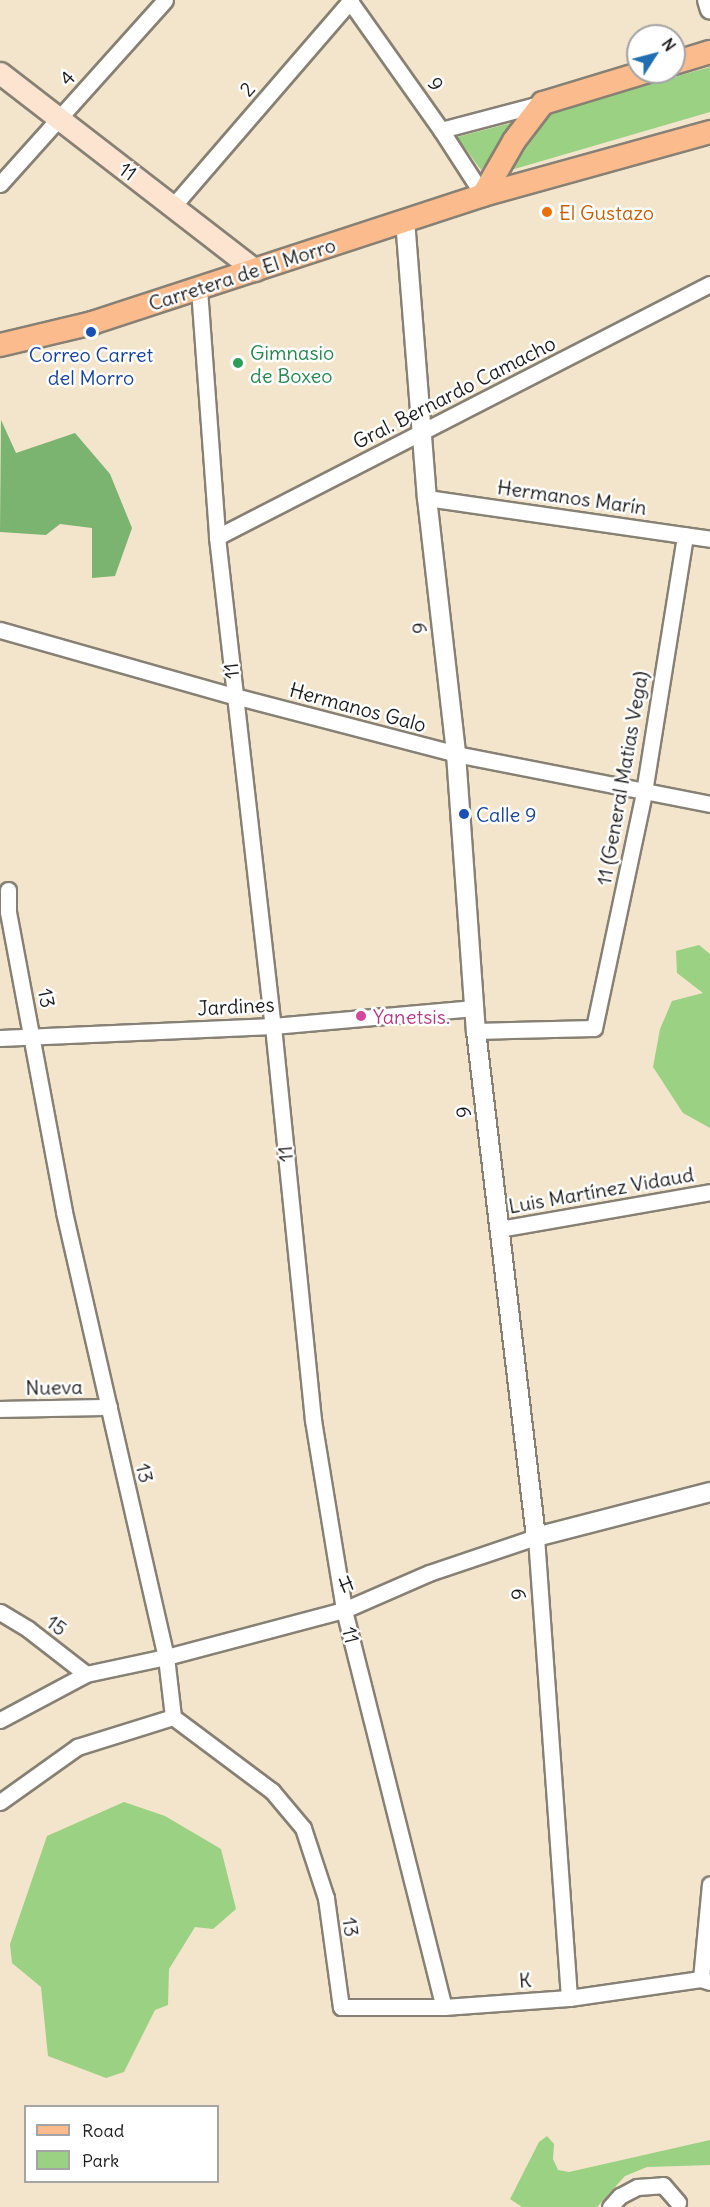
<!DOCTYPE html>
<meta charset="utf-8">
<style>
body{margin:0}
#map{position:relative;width:710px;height:2207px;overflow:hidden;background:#f2e5cb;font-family:Delius,sans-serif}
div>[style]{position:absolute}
.green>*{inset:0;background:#9ad182}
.forest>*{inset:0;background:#7bb370}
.roads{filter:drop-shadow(2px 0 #878074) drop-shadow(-2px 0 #878074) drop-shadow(0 2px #878074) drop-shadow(0 -2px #878074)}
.minor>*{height:15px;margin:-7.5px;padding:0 7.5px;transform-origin:7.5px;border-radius:7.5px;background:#fff}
.tertiary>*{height:18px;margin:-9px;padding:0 9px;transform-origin:9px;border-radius:9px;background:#fff}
.secondary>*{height:21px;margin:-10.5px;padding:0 10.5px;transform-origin:10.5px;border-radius:10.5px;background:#fde4d1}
.primary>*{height:22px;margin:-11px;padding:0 11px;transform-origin:11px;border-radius:11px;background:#fbbb8c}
.dots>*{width:16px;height:16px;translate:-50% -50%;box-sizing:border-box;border:3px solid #fff;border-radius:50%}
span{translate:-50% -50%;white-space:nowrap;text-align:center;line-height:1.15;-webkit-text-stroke:5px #fff;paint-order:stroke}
.street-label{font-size:20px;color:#1c1c1c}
.food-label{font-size:20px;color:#c56008}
.left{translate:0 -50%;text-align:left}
.leisure-label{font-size:20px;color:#27864d}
.transit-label{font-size:20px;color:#164399}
.hotel-label{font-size:20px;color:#b23c85}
.legend{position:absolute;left:24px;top:2105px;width:195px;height:78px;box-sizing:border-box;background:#fff;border:2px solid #a4a4a4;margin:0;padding:8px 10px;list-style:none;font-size:18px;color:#1c1c1c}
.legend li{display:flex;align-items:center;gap:12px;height:30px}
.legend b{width:30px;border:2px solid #a4a4a4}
.north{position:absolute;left:626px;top:24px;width:60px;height:60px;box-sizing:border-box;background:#fff;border:2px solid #a4a4a4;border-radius:50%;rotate:54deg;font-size:16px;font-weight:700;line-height:24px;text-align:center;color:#1c1c1c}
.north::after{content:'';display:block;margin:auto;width:21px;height:27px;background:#1f6fb2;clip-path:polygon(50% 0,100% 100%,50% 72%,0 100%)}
</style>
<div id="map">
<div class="green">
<i style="clip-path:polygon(710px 67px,710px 112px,511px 170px,552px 111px)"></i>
<i style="clip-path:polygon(515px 122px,481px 170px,457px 137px)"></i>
<i style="clip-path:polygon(699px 945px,710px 954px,710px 1128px,683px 1113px,653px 1067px,660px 1029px,672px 1001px,703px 993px,677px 973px,676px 951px)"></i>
<i style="clip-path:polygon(124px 1802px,165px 1816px,221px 1849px,236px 1909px,213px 1929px,195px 1927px,169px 1969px,168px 2005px,155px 2010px,124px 2072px,106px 2078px,48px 2056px,41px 1987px,12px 1963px,10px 1944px,47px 1836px)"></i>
<i style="clip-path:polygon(547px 2136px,554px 2144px,553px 2159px,558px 2170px,569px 2172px,710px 2140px,710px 2165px,647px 2167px,625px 2176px,597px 2207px,522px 2207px,510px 2199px,539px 2142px)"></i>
</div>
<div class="forest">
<i style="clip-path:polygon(1px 420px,16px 453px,75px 433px,110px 474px,132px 528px,115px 576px,92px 578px,92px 528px,60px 524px,46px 535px,0 532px)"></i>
</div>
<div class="roads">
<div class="minor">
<i style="left:349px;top:0;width:159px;rotate:54.7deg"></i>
<i style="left:441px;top:130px;width:77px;rotate:57.1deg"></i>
<i style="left:441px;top:130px;width:106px;rotate:-14.8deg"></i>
<i style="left:0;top:184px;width:247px;rotate:-48.1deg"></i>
<i style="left:174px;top:205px;width:271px;rotate:-49.2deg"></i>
<i style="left:199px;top:289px;width:249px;rotate:85.8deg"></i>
<i style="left:217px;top:537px;width:492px;rotate:83.5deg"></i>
<i style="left:273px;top:1026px;width:396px;rotate:84.2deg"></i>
<i style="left:313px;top:1420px;width:193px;rotate:80.7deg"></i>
<i style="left:344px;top:1610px;width:409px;rotate:75.9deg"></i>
<i style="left:427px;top:498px;width:286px;rotate:8.2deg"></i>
<i style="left:217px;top:537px;width:554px;rotate:-27.17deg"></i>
<i style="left:0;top:630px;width:243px;rotate:15.8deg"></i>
<i style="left:234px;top:696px;width:229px;rotate:14.6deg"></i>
<i style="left:456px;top:754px;width:259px;rotate:11.1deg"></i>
<i style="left:8px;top:890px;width:22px;rotate:90deg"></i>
<i style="left:8px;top:912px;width:305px;rotate:79.4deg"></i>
<i style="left:64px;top:1212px;width:457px;rotate:77.1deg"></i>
<i style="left:166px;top:1657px;width:60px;rotate:83.3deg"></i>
<i style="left:173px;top:1717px;width:124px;rotate:36.8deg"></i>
<i style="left:272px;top:1791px;width:48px;rotate:50deg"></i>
<i style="left:303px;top:1828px;width:74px;rotate:71.8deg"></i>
<i style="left:326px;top:1898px;width:110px;rotate:82.2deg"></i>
<i style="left:341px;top:2007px;width:103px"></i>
<i style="left:444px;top:2007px;width:125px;rotate:-4.1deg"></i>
<i style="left:569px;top:1998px;width:133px;rotate:-8.2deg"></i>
<i style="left:701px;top:1979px;width:9px;rotate:18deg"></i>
<i style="left:476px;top:1031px;width:118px;rotate:-1.5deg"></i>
<i style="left:594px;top:1028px;width:241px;rotate:-78deg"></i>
<i style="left:644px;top:792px;width:260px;rotate:-80.9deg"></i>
<i style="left:0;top:1038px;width:273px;rotate:-2.5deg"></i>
<i style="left:273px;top:1026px;width:202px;rotate:-5.1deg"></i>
<i style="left:499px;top:1229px;width:214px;rotate:-9.9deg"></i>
<i style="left:0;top:1409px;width:109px;rotate:-1.1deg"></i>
<i style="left:0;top:1612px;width:33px;rotate:31deg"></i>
<i style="left:28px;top:1629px;width:73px;rotate:37.8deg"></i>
<i style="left:0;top:1720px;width:98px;rotate:-28.1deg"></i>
<i style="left:86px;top:1674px;width:82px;rotate:-12deg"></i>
<i style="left:166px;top:1657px;width:184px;rotate:-14.8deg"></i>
<i style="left:344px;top:1610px;width:93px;rotate:-23.5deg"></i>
<i style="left:429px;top:1573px;width:113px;rotate:-18.6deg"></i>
<i style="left:536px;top:1537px;width:462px;rotate:85.9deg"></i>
<i style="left:0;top:1802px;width:95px;rotate:-35.5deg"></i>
<i style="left:77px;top:1747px;width:101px;rotate:-17.4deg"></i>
<i style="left:701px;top:1979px;width:95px;rotate:-84.6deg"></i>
<i style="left:610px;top:2207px;width:15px;rotate:-48deg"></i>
<i style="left:620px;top:2196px;width:19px;rotate:-28deg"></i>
<i style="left:637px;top:2187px;width:26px;rotate:-4deg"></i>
<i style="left:663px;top:2185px;width:23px;rotate:49deg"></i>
</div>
<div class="tertiary">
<i style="left:707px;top:0;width:10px;rotate:73deg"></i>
<i style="left:405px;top:220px;width:279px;rotate:85.5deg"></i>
<i style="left:427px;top:498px;width:258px;rotate:83.5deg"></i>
<i style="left:456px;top:754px;width:278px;rotate:85.9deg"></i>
<i style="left:476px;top:1031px;width:510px;rotate:83.24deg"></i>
<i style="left:536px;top:1537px;width:180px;rotate:-14.5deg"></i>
</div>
<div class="secondary">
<i style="left:0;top:73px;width:322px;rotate:37.7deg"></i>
</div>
<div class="primary">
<i style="left:674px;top:63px;width:38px;rotate:-17deg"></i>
<i style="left:483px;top:195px;width:62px;rotate:-60.1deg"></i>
<i style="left:514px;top:141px;width:48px;rotate:-52.7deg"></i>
<i style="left:543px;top:103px;width:107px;rotate:-16.9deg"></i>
<i style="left:0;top:345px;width:95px;rotate:-13.4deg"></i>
<i style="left:92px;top:323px;width:411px;rotate:-18.1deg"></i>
<i style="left:483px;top:195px;width:236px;rotate:-15.5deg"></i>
</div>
</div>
<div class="dots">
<i style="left:547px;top:212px;background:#e8710a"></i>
<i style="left:91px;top:332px;background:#1a4fb4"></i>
<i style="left:238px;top:363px;background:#2e9e5b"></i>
<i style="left:464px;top:814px;background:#1a4fb4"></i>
<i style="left:361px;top:1016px;background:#d1479c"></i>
</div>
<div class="street-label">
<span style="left:67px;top:78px;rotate:-48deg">4</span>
<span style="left:436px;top:84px;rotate:55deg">9</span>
<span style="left:247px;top:89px;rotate:-49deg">2</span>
<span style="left:128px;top:171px;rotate:36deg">11</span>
<span style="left:242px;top:274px;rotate:-18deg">Carretera de El Morro</span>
<span style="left:454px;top:392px;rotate:-27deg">Gral. Bernardo Camacho</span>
<span style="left:572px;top:497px;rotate:8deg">Hermanos Marín</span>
<span style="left:419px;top:628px;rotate:-96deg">9</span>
<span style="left:231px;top:671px;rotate:-96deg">11</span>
<span style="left:358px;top:707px;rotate:15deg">Hermanos Galo</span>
<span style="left:622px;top:778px;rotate:-80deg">11 (General Matias Vega)</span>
<span style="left:47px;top:998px;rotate:79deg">13</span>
<span style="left:236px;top:1006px;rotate:-3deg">Jardines</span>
<span style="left:463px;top:1112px;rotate:-97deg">9</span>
<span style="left:285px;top:1154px;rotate:-95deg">11</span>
<span style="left:601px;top:1190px;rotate:-10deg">Luis Martínez Vidaud</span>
<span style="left:54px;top:1387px;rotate:-1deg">Nueva</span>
<span style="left:145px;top:1473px;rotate:77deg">13</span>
<span style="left:346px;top:1584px;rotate:-22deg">H</span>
<span style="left:518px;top:1594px;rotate:-94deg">9</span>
<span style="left:57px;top:1625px;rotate:37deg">15</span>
<span style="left:351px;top:1635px;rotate:76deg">11</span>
<span style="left:351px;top:1927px;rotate:82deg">13</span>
<span style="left:525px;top:1980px;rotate:-4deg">K</span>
</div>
<div class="food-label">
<span class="left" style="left:559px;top:212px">El Gustazo</span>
</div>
<div class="leisure-label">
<span class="left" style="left:250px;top:364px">Gimnasio<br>de Boxeo</span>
</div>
<div class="transit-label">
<span style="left:91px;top:366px">Correo Carret<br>del Morro</span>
<span class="left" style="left:476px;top:814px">Calle 9</span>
</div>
<div class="hotel-label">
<span class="left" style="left:373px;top:1016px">Yanetsis.</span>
</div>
<ul class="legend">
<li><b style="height:8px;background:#fbbb8c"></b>Road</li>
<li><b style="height:16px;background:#9ad182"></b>Park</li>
</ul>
<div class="north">N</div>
</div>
